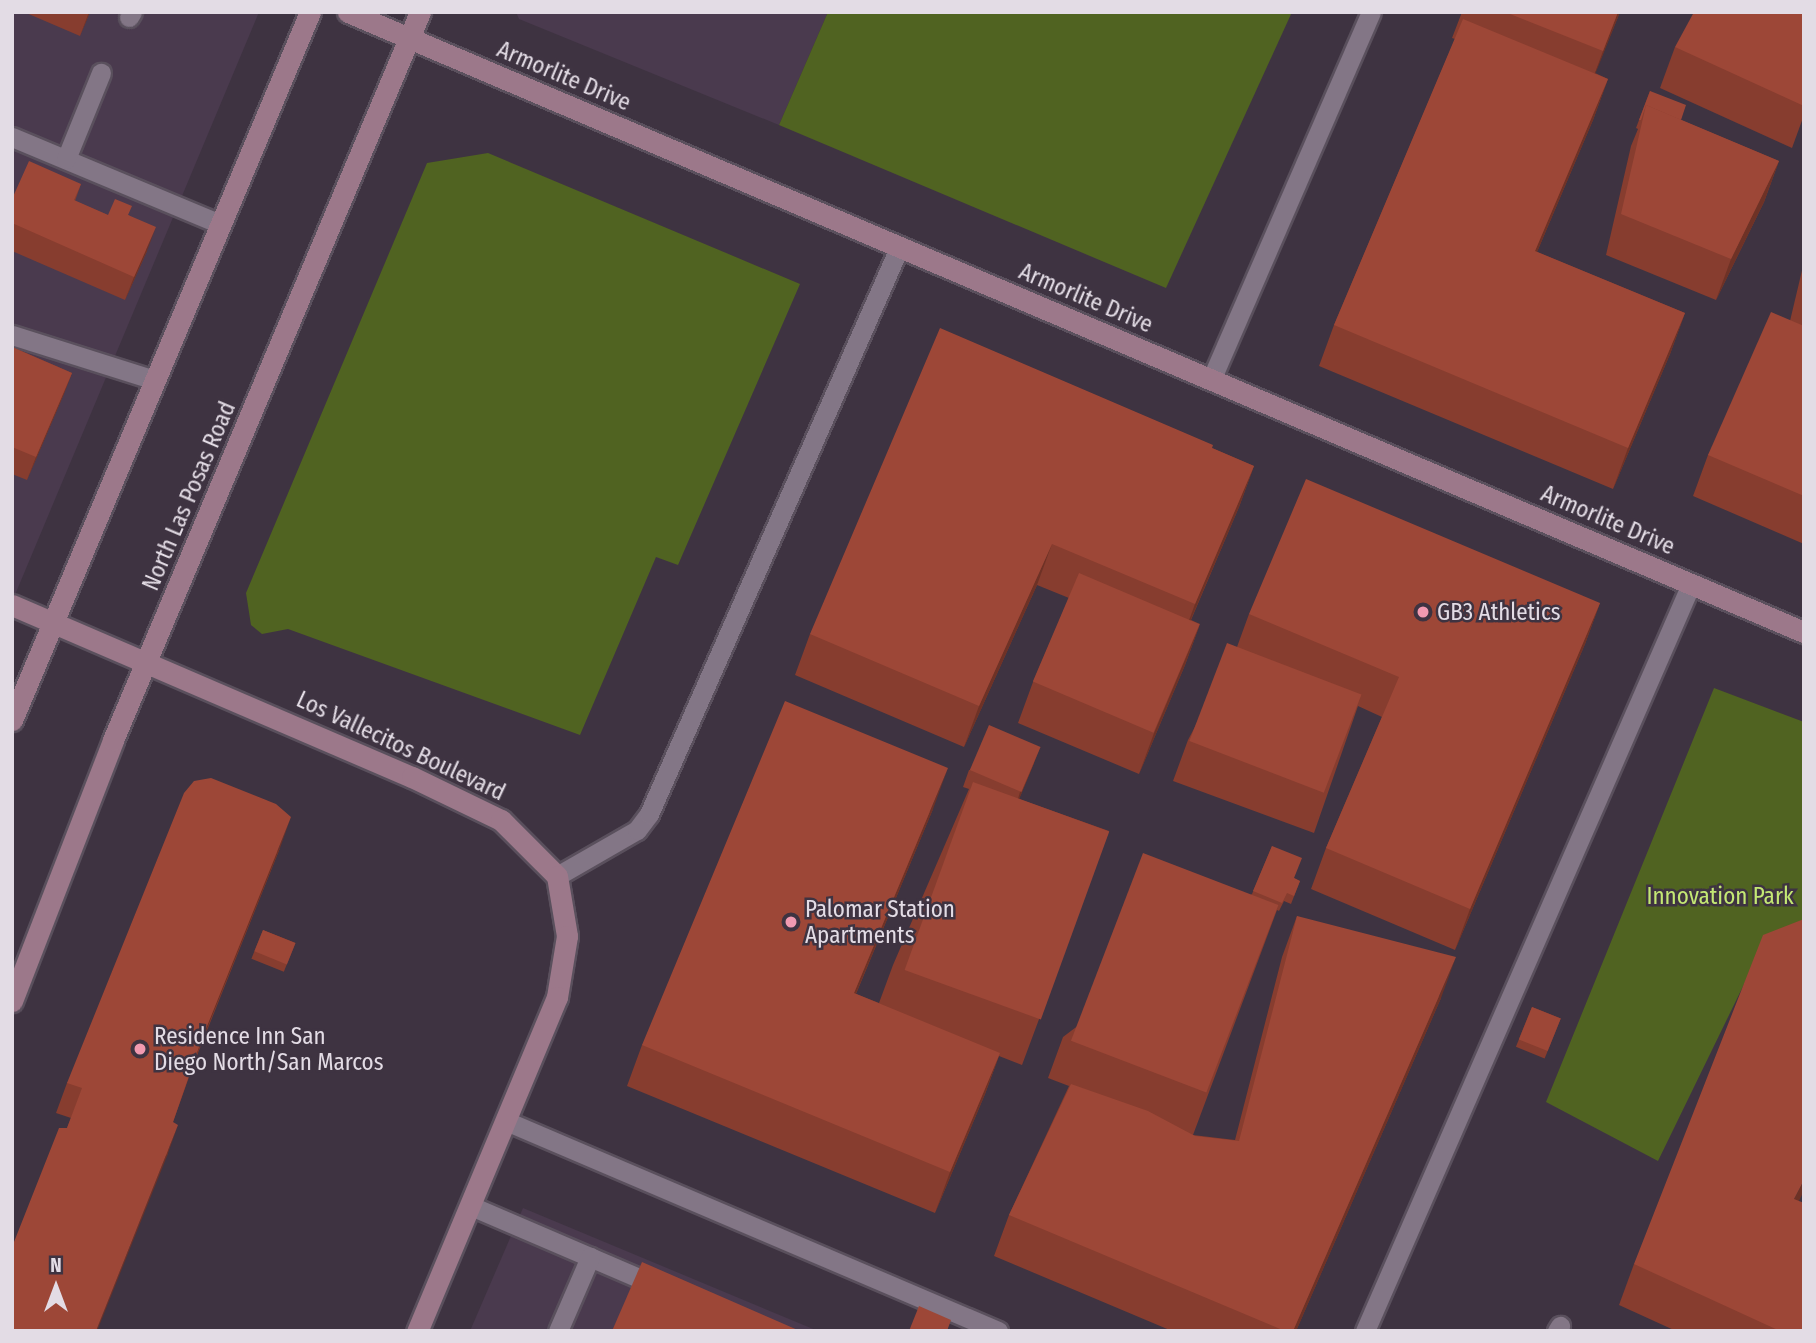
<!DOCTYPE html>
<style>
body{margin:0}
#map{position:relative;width:1816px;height:1343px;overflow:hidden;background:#3e3341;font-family:"Fira Sans Condensed",sans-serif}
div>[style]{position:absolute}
.built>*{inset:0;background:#4a3a4e}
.green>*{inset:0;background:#506321}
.roads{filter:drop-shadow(2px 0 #5a505d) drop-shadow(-2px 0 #5a505d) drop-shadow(0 2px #5a505d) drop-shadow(0 -2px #5a505d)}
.lane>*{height:19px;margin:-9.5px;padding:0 9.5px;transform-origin:9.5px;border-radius:9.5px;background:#837686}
.secondary>*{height:21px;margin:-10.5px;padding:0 10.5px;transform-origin:10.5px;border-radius:10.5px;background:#9c788a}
.wall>*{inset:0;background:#873d2f;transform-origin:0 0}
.shaded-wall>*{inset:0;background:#6e3226}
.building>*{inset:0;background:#9d4737;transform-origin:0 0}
.dots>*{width:19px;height:19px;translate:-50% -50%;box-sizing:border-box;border:4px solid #3e3341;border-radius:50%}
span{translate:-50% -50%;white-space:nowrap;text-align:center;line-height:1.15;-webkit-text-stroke:5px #3e3341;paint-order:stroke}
.street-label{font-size:23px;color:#e3dce5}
.poi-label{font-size:23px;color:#e3dce5}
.left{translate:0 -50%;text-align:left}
.park-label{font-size:23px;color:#c4e874}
.frame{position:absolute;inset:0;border:14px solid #e3dce5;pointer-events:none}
.north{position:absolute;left:21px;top:1252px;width:70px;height:70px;-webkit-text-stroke:5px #3e3341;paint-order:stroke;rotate:0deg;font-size:19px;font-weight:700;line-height:28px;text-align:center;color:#e3dce5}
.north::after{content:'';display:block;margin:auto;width:24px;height:32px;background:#e3dce5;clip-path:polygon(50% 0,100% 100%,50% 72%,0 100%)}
</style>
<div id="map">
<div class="built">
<i style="clip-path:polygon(12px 12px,259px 12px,12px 602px)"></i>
<i style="clip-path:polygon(516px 12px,828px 12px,779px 125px,519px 19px)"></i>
<i style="clip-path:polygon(523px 1208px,818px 1331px,470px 1331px)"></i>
</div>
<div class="green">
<i style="clip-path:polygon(828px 12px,1292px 12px,1166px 288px,779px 125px)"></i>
<i style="clip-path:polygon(488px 153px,800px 284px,678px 565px,656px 557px,580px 735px,288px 629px,262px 634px,251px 625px,246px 593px,427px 163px)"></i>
<i style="clip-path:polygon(1714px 688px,1804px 722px,1804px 954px,1748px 976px,1658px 1161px,1546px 1102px)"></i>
</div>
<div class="roads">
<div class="lane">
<i style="left:129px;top:17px;width:6px;rotate:-59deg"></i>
<i style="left:12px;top:137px;width:225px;rotate:22.7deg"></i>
<i style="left:66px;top:159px;width:93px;rotate:-67.9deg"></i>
<i style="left:12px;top:335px;width:150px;rotate:17.5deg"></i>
<i style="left:1211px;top:380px;width:401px;rotate:-66.5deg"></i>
<i style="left:557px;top:876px;width:92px;rotate:-29.9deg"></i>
<i style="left:637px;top:830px;width:20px;rotate:-53deg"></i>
<i style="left:649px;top:814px;width:619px;rotate:-66.17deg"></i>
<i style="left:506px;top:1121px;width:535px;rotate:23.11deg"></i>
<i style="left:471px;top:1206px;width:206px;rotate:23.2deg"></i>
<i style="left:558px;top:1331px;width:81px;rotate:-66.6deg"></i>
<i style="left:1365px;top:1331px;width:815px;rotate:-66.42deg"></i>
<i style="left:1557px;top:1331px;width:6px;rotate:-59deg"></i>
</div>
<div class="secondary">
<i style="left:348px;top:12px;width:1583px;rotate:23.07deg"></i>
<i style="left:12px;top:605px;width:435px;rotate:23.3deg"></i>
<i style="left:412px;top:777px;width:99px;rotate:25.8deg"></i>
<i style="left:501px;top:820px;width:79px;rotate:45deg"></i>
<i style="left:557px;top:876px;width:61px;rotate:80.5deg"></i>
<i style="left:567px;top:936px;width:62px;rotate:99.3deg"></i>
<i style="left:557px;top:997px;width:362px;rotate:112.7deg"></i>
<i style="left:12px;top:720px;width:768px;rotate:-67.17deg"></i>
<i style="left:12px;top:1001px;width:280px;rotate:-68.8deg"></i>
<i style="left:113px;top:740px;width:790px;rotate:-67.13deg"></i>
</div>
</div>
<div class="wall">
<i style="clip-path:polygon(24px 12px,90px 12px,80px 36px)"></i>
<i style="clip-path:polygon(1462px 12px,1620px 12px,1595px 73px,1608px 79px,1593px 120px,1537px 252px,1685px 313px,1670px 354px,1613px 489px,1319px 366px,1334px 325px,1455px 39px,1452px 38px)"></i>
<i style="clip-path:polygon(1804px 12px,1804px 115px,1792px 148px,1660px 88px,1675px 47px)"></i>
<i style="clip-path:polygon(1650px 91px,1681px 120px,1779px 161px,1764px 202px,1716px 300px,1606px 255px,1631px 146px,1638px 129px,1636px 128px)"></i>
<i style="clip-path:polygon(81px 184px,75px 201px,108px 215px,129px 215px,147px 251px,125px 300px,12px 251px,12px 199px)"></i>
<i style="clip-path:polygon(1804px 262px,1804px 544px,1693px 496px,1708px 455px,1790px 321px)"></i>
<i style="clip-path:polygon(12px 347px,72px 373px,63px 396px,27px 480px,12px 474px)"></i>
<i style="clip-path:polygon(1212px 448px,1254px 466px,1239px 507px,1191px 620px,1200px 624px,1185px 665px,1139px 774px,1018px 723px,1033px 682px,1069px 598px,1037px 585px,964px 747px,795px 675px,810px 634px)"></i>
<i style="clip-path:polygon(1600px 603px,1585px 644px,1455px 950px,1311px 889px,1326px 848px,1382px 717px,1358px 706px,1314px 833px,1173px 781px,1188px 740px,1237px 647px,1249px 614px)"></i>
<i style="clip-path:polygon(1034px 763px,1019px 799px,1109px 831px,1022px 1065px,999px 1056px,985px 1094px,935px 1213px,627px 1086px,642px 1045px,933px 809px,856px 994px,879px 1003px,893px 965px,969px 789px,963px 787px,969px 770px)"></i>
<i style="clip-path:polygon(1272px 846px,1294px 878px,1300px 881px,1291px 904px,1284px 901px,1279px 911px,1277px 910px,1193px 1135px,1235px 1140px,1282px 957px,1297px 916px,1441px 998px,1296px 1331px,1172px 1331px,994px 1256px,1009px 1215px,1069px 1086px,1048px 1078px,1063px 1037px,1252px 894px)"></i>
<i style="clip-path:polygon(280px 848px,194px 1063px,173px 1122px,167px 1156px,67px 1128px,71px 1118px,56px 1113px,67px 1083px)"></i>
<i style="left:263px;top:930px;width:35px;height:31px;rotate:22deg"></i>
<i style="left:1532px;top:1007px;width:31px;height:43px;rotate:22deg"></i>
<i style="clip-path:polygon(1799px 1201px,1804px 1331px,1676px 1331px,1619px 1305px,1634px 1264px)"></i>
</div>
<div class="shaded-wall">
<i style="clip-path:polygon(89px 12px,90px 12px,80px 36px)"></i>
<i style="clip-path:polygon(1618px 12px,1620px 12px,1588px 92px,1603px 51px)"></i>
<i style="clip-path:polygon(1608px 79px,1593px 120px,1520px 292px,1535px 251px)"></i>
<i style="clip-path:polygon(1779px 161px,1764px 202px,1716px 300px,1731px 259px)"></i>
<i style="clip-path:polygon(156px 227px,147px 251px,125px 300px,134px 277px)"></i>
<i style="clip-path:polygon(1685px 313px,1670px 354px,1613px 489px,1628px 448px)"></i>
<i style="clip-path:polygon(72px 373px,63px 396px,27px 480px,36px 457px)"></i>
<i style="clip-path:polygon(1254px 466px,1239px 507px,1180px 645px,1195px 604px)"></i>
<i style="clip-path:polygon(1052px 544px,1037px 585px,964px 747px,979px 706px)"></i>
<i style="clip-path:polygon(1600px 603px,1585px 644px,1455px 950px,1470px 909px)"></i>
<i style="clip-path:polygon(1200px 624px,1185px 665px,1139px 774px,1154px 733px)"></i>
<i style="clip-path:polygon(1040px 747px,1034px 763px,1015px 809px,1020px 792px)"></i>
<i style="clip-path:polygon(948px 768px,933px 809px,839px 1034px,854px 993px)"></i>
<i style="clip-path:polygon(291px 817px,280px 848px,190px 1071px,201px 1041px)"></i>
<i style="clip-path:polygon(1456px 957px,1441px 998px,1296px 1331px,1293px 1331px)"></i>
<i style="clip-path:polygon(1000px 1053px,985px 1094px,935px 1213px,950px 1172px)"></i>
<i style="clip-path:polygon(178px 1125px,167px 1156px,97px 1331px,96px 1331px)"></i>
<i style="clip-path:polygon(1804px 1180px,1804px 1191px,1779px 1240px,1794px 1199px)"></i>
</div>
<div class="building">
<i style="clip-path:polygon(1505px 12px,1618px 12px,1603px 51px)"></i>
<i style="clip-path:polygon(1694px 12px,1804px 12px,1804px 106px,1675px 47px)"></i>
<i style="clip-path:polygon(1463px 19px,1608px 79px,1535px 251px,1685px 313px,1628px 448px,1334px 325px)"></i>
<i style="clip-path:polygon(1650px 91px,1686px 105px,1681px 120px,1646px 105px,1641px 120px,1639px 120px)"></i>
<i style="clip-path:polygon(1646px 105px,1779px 161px,1731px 259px,1621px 214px)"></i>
<i style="clip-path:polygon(29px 161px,81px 184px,74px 200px,108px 215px,115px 199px,132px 206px,128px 215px,156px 227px,134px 277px,12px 223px,12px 199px)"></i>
<i style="clip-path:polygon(1771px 312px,1804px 326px,1804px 496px,1708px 455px)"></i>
<i style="clip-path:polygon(940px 328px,1213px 445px,1212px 448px,1254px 466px,1195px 604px,1052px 544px,979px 706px,810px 634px)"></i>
<i style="clip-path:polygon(12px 347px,72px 373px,36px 457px,12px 447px)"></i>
<i style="clip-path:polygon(1306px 479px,1600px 603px,1470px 909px,1326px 848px,1399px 677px,1249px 614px)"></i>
<i style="left:1079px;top:573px;width:131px;height:118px;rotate:23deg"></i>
<i style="left:1227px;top:643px;width:144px;height:105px;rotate:21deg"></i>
<i style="clip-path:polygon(785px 701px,948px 768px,854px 993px,1000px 1053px,950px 1172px,642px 1045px)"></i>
<i style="left:989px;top:725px;width:56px;height:49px;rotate:23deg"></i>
<i style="clip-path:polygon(211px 778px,276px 804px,291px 817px,201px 1041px,173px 1122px,178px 1125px,96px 1331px,12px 1331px,12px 1247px,59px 1128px,67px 1128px,82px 1088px,67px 1083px,184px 793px,194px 781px)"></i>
<i style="left:973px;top:782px;width:145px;height:200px;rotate:20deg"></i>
<i style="clip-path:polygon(1272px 846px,1302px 858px,1294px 878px,1300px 881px,1294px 896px,1287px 893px,1282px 903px,1253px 891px)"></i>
<i style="left:1143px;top:853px;width:145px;height:201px;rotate:21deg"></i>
<i style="clip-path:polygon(1297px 916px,1456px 957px,1293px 1331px,1285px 1331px,1009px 1215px,1071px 1084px,1148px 1111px,1195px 1136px,1239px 1141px)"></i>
<i style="clip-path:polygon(1804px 919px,1804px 1180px,1794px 1199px,1804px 1203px,1804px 1331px,1780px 1331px,1634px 1264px,1763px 935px)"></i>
<i style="left:263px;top:930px;width:35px;height:23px;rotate:22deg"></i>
<i style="left:1532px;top:1007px;width:31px;height:35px;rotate:22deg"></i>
<i style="clip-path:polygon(642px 1262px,800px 1331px,612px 1331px)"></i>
<i style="clip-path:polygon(919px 1306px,951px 1320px,947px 1331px,909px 1331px)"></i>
</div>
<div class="dots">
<i style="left:1423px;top:612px;background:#f19ab1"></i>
<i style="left:791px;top:922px;background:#f19ab1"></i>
<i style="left:140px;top:1049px;background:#f19ab1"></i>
</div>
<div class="street-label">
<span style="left:564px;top:76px;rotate:23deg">Armorlite Drive</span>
<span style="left:1086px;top:298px;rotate:23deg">Armorlite Drive</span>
<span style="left:189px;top:496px;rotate:-67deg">North Las Posas Road</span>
<span style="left:1608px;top:520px;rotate:23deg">Armorlite Drive</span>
<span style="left:401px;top:746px;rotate:25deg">Los Vallecitos Boulevard</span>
</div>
<div class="poi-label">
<span class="left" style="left:1437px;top:612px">GB3 Athletics</span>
<span class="left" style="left:805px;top:922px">Palomar Station<br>Apartments</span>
<span class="left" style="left:154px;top:1049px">Residence Inn San<br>Diego North/San Marcos</span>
</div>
<div class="park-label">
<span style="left:1720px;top:896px">Innovation Park</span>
</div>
<div class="frame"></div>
<div class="north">N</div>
</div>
